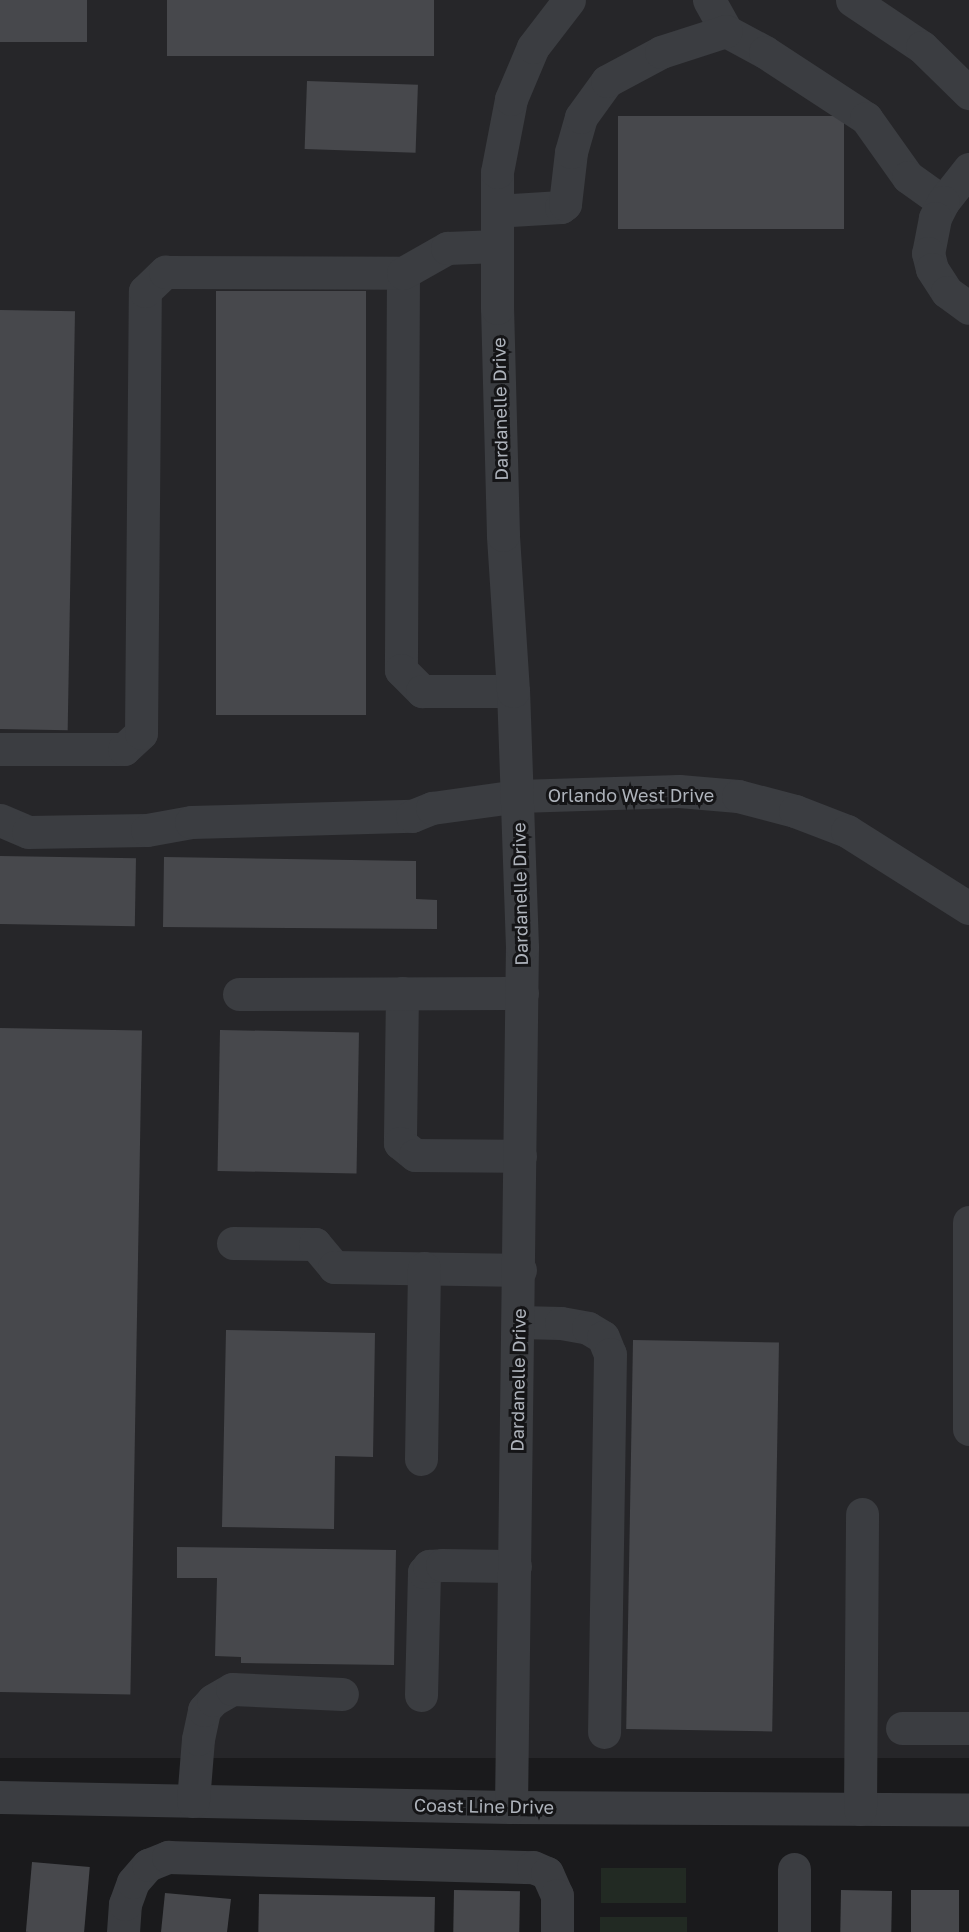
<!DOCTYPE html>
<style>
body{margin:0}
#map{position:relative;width:969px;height:1932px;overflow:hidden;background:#1a1a1c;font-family:"Golos Text",sans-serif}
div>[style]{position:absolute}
.built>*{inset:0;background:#262629;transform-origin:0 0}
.green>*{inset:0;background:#222a23;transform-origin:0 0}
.building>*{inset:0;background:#47484c;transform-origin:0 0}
.minor>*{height:33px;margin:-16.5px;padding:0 16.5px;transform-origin:16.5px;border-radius:16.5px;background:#3b3d41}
span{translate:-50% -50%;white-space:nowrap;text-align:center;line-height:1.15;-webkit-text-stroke:6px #151517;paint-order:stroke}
.street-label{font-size:18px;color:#aeb3bb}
</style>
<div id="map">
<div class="built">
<i style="left:0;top:0;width:969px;height:1758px"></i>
</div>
<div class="green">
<i style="left:601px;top:1868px;width:85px;height:35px"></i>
<i style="left:600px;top:1917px;width:87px;height:15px"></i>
</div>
<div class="building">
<i style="left:0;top:0;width:87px;height:42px"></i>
<i style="left:167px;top:0;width:267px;height:56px"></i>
<i style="left:307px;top:81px;width:111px;height:68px;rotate:2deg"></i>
<i style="left:618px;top:116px;width:226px;height:113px"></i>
<i style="left:216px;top:291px;width:150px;height:424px"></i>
<i style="left:0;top:310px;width:75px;height:419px;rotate:1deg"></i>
<i style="left:0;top:856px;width:136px;height:68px;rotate:1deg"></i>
<i style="clip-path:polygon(164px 857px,416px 861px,416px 899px,437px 900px,437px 929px,163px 927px)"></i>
<i style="left:0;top:1028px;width:142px;height:664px;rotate:1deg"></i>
<i style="left:220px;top:1030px;width:139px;height:141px;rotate:1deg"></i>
<i style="clip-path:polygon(226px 1330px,375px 1333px,373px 1457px,335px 1456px,334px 1529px,222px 1527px)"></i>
<i style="left:633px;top:1340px;width:146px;height:389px;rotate:1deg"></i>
<i style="clip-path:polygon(177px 1547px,396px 1550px,394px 1665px,241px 1663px,241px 1657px,215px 1656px,217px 1578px,177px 1578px)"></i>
<i style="left:32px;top:1862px;width:58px;height:70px;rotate:5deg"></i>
<i style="left:454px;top:1890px;width:66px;height:42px;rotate:1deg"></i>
<i style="left:841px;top:1890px;width:51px;height:42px;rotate:1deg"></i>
<i style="left:911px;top:1890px;width:48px;height:42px"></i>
<i style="clip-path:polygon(165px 1893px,231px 1899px,227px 1932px,161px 1932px)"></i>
<i style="left:259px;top:1894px;width:176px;height:38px;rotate:1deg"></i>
</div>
<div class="minor">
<i style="left:709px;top:0;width:35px;rotate:61deg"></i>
<i style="left:726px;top:31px;width:44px;rotate:28.3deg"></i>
<i style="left:765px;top:52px;width:121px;rotate:33.2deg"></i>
<i style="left:866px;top:118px;width:72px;rotate:54.6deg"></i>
<i style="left:908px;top:177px;width:43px;rotate:35.5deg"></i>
<i style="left:943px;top:202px;width:42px;rotate:-51.8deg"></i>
<i style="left:852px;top:0;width:84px;rotate:33.9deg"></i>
<i style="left:922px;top:47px;width:66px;rotate:44.4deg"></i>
<i style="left:943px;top:202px;width:18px;rotate:117deg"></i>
<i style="left:935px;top:218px;width:36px;rotate:101deg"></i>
<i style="left:928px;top:253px;width:16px;rotate:76deg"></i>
<i style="left:932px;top:269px;width:27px;rotate:57deg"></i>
<i style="left:947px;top:292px;width:27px;rotate:36deg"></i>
<i style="left:497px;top:211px;width:64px;rotate:-3.6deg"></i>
<i style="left:561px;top:207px;width:5px;rotate:-37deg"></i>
<i style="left:565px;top:204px;width:52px;rotate:-83.4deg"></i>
<i style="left:571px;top:152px;width:36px;rotate:-74deg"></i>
<i style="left:581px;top:117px;width:44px;rotate:-54.2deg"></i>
<i style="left:607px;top:81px;width:61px;rotate:-28.2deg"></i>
<i style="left:661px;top:52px;width:68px;rotate:-17.9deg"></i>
<i style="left:403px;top:273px;width:397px;rotate:90.3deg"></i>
<i style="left:401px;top:670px;width:30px;rotate:45deg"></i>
<i style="left:422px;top:691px;width:91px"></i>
<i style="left:0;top:749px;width:124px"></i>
<i style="left:124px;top:749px;width:23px;rotate:-43deg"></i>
<i style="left:141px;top:733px;width:442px;rotate:-89.5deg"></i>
<i style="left:145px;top:291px;width:28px;rotate:-44deg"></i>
<i style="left:165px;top:272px;width:238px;rotate:0.2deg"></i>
<i style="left:403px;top:273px;width:51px;rotate:-29.6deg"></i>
<i style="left:447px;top:248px;width:50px;rotate:-2.3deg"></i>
<i style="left:0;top:820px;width:30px;rotate:23deg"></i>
<i style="left:28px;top:832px;width:119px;rotate:-1deg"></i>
<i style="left:147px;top:830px;width:45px;rotate:-10.3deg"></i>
<i style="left:191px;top:822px;width:221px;rotate:-1.6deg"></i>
<i style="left:412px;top:816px;width:22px;rotate:-22deg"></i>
<i style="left:432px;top:808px;width:87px;rotate:-7.9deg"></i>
<i style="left:518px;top:796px;width:161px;rotate:-1.8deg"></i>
<i style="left:679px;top:791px;width:59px;rotate:4.8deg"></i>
<i style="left:738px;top:796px;width:59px;rotate:14.7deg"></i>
<i style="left:795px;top:811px;width:56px;rotate:21deg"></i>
<i style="left:847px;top:831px;width:144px;rotate:32.3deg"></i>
<i style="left:402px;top:993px;width:150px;rotate:90.8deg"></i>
<i style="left:400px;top:1143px;width:19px;rotate:39deg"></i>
<i style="left:415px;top:1155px;width:105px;rotate:0.5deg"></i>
<i style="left:239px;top:994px;width:283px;rotate:-0.2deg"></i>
<i style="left:969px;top:1222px;width:207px;rotate:90deg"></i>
<i style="left:233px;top:1243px;width:82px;rotate:0.7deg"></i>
<i style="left:315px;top:1244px;width:30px;rotate:50deg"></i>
<i style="left:334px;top:1267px;width:186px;rotate:0.9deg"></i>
<i style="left:519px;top:1322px;width:42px;rotate:1.4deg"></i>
<i style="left:561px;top:1323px;width:27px;rotate:10deg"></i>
<i style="left:588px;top:1328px;width:17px;rotate:31deg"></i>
<i style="left:603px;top:1337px;width:18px;rotate:68deg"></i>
<i style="left:610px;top:1354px;width:378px;rotate:90.9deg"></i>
<i style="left:421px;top:1459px;width:191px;rotate:-89.1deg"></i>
<i style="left:421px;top:1695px;width:123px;rotate:-88.6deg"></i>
<i style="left:424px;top:1572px;width:8px;rotate:-50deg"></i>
<i style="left:429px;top:1566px;width:13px;rotate:-4deg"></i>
<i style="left:442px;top:1565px;width:73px;rotate:0.8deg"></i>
<i style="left:902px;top:1728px;width:67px"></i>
<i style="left:0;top:1797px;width:511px;rotate:1.12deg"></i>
<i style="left:511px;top:1807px;width:458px;rotate:0.3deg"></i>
<i style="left:193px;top:1801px;width:62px;rotate:-85.4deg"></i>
<i style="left:198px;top:1739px;width:30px;rotate:-78deg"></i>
<i style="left:204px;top:1710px;width:13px;rotate:-48deg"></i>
<i style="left:213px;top:1700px;width:22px;rotate:-30deg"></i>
<i style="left:232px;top:1689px;width:110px;rotate:2.6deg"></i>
<i style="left:511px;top:1807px;width:860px;rotate:-89.27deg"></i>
<i style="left:522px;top:947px;width:256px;rotate:-92deg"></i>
<i style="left:513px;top:691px;width:156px;rotate:-93.7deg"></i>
<i style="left:503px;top:535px;width:227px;rotate:-91.5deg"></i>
<i style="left:497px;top:308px;width:136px;rotate:-90deg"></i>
<i style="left:497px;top:172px;width:74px;rotate:-79.1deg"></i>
<i style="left:511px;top:99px;width:56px;rotate:-67.1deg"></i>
<i style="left:533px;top:47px;width:59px;rotate:-52.5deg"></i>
<i style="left:860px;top:1809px;width:295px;rotate:-89.6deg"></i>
<i style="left:123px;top:1932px;width:28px;rotate:-86deg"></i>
<i style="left:125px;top:1904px;width:23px;rotate:-70deg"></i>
<i style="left:133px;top:1882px;width:23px;rotate:-49deg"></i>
<i style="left:148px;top:1865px;width:22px;rotate:-22deg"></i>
<i style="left:168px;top:1857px;width:365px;rotate:1.6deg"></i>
<i style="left:533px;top:1867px;width:15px;rotate:23deg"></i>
<i style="left:547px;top:1873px;width:24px;rotate:66deg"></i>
<i style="left:557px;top:1895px;width:37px;rotate:90deg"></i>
<i style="left:794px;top:1932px;width:63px;rotate:-90deg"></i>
</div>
<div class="street-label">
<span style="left:500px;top:409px;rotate:-91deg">Dardanelle Drive</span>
<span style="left:631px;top:795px">Orlando West Drive</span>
<span style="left:520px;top:894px;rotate:-91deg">Dardanelle Drive</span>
<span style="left:518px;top:1380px;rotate:-89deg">Dardanelle Drive</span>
<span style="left:484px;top:1806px;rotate:1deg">Coast Line Drive</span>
</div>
</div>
